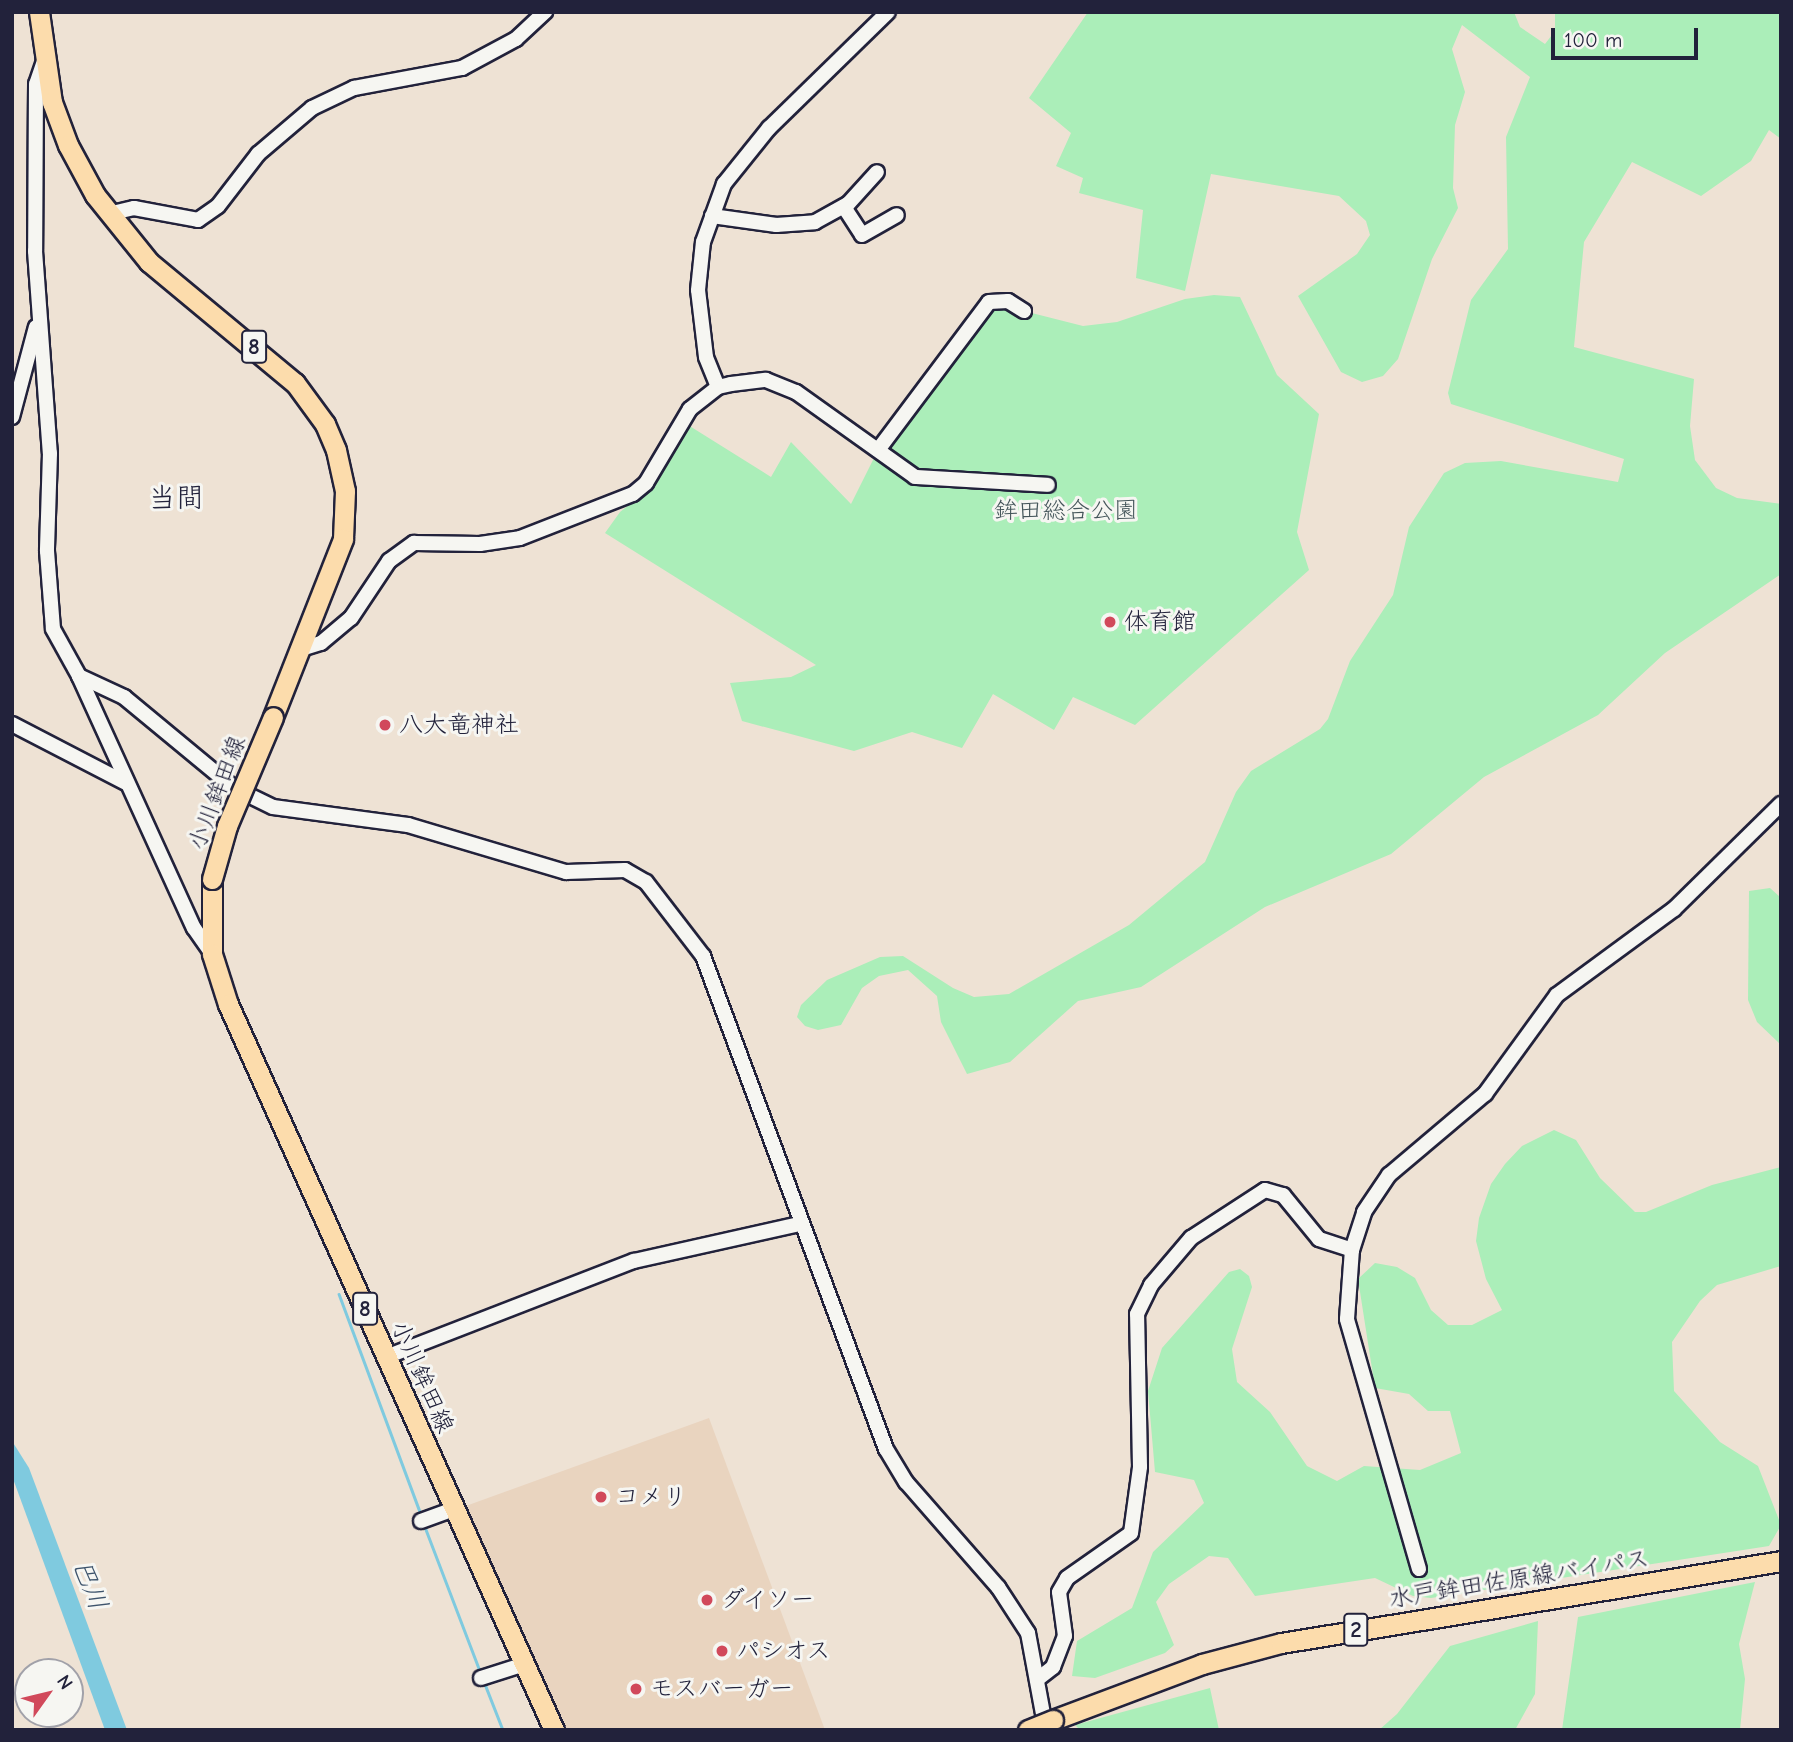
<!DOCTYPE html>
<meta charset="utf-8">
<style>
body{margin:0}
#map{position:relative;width:1793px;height:1742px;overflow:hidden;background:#eee2d4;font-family:"Comic Neue","Klee One",sans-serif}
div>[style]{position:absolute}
.built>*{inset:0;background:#e9d4bf}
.green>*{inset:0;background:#abeeb9}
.water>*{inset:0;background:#7fcadf}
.stream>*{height:2.5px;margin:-1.25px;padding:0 1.25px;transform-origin:1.25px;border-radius:1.25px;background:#7fcadf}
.roads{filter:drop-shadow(2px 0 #22223b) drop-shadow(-2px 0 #22223b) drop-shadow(0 2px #22223b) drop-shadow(0 -2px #22223b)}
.minor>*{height:14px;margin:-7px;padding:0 7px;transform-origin:7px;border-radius:7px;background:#f6f6f2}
.major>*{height:19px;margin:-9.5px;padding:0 9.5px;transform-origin:9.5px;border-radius:9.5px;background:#fcdcac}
.bridges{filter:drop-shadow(2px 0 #22223b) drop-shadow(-2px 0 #22223b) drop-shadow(0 2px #22223b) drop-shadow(0 -2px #22223b)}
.major-bridge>*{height:19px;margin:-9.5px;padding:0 9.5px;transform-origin:9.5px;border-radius:9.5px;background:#fcdcac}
.dots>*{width:19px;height:19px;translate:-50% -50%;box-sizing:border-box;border:4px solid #f6f6f2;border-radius:50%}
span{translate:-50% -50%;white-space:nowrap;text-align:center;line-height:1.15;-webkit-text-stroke:6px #f6f6f2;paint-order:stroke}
.shield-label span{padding:2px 5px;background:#f6f6f2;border:2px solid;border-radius:5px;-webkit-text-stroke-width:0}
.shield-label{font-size:23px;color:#22223b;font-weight:700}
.park-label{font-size:24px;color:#44555a}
.poi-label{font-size:24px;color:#22223b}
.left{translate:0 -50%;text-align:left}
.street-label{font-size:24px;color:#22223b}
.water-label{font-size:26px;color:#3e546c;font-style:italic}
.quarter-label{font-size:28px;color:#22223b}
.frame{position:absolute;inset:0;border:14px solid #22223b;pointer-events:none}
.north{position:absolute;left:14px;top:1658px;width:70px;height:70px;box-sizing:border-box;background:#f6f6f2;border:2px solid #a1a1a9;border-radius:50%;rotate:56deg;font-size:19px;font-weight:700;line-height:28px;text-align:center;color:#22223b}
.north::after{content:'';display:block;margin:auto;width:24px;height:32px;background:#d1495b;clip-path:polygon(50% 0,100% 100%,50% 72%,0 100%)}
.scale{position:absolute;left:1551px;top:28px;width:147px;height:32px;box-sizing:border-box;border:4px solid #22223b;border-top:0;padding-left:9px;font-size:21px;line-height:24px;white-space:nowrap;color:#22223b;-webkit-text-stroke:5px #f6f6f2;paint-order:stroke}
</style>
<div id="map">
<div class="built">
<i style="clip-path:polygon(709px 1418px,825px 1730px,566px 1730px,463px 1507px)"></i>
</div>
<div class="green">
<i style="clip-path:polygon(1088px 12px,1514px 12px,1520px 27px,1545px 44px,1555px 31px,1555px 12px,1781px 12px,1781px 139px,1769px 130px,1751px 161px,1701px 196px,1632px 162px,1584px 242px,1574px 347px,1694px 379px,1690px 426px,1695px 460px,1716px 488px,1737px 498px,1781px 504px,1781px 574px,1665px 653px,1598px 715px,1484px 777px,1391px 854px,1265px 907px,1141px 987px,1078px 1001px,1010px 1062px,967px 1074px,941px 1022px,937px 996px,908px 970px,879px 976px,862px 988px,841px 1025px,818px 1030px,805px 1026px,797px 1017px,801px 1005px,827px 980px,880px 957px,903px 956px,953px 988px,974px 997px,1009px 994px,1129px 925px,1205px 862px,1236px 792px,1251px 771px,1320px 729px,1328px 719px,1350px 661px,1393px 595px,1409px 527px,1444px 473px,1465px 463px,1501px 461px,1618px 482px,1624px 459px,1451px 404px,1448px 393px,1471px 300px,1508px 249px,1506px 137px,1530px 77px,1462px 25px,1452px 49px,1465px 92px,1455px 125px,1453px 188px,1458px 208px,1432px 259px,1398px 359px,1383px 376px,1362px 382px,1341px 372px,1298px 296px,1357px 254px,1370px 235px,1366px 221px,1339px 196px,1211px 174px,1185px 291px,1136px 278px,1143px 210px,1079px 193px,1083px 178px,1056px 166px,1071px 133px,1029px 98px)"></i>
<i style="clip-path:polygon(1214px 295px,1240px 297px,1277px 375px,1319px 414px,1297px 532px,1309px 570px,1135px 725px,1073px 697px,1054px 730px,993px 694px,962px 748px,912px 732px,854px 751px,742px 721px,730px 683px,791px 677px,816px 665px,605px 533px,620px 512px,655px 484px,688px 425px,771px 477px,791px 442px,851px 504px,878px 450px,989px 302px,1083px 326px,1117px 322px,1185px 299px)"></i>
<i style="clip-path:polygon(1770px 888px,1781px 898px,1781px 1045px,1757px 1022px,1748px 1000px,1749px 891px)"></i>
<i style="clip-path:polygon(1554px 1130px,1576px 1140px,1600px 1178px,1635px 1212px,1646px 1212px,1712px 1185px,1781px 1167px,1781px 1266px,1717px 1285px,1700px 1301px,1672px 1342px,1674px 1391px,1720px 1442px,1758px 1466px,1781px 1525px,1769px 1546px,1431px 1598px,1413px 1596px,1375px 1578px,1255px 1596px,1228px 1558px,1209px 1556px,1169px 1584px,1156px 1602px,1174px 1645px,1165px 1653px,1095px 1678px,1072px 1676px,1077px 1641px,1132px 1608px,1153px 1552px,1204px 1503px,1194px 1480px,1155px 1472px,1148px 1391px,1162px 1348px,1229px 1272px,1240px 1269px,1249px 1276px,1252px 1287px,1232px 1349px,1237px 1382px,1270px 1412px,1307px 1466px,1337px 1481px,1364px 1466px,1420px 1470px,1461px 1453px,1450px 1411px,1428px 1411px,1409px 1394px,1375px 1388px,1358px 1279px,1375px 1263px,1397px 1267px,1415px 1278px,1431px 1310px,1448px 1325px,1472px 1325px,1502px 1310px,1486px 1279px,1476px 1241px,1479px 1218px,1491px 1184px,1505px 1164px,1522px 1146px)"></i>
<i style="clip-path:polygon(1755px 1582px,1739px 1644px,1745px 1679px,1740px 1730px,1562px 1730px,1578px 1617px)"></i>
<i style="clip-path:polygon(1538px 1621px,1535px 1694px,1515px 1730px,1379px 1730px,1397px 1714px,1450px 1646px)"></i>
<i style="clip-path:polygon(1210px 1688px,1219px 1730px,1080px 1730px,1075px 1725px)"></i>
</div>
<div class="water">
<i style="clip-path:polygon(12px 1441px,29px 1468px,127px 1730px,105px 1730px,12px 1476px)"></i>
</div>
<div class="stream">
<i style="left:339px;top:1294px;width:238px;rotate:69.6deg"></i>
<i style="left:425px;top:1527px;width:157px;rotate:69.1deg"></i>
<i style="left:485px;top:1684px;width:49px;rotate:68.6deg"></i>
</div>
<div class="roads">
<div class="minor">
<i style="left:44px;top:61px;width:24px;rotate:109deg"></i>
<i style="left:36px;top:84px;width:167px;rotate:90.3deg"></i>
<i style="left:35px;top:251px;width:203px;rotate:85.8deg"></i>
<i style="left:50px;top:453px;width:98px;rotate:91.8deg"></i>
<i style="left:47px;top:551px;width:78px;rotate:85.6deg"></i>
<i style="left:53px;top:629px;width:54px;rotate:61deg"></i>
<i style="left:79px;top:676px;width:277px;rotate:65.5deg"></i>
<i style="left:194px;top:928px;width:32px;rotate:55deg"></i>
<i style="left:844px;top:207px;width:33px;rotate:57deg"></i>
<i style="left:862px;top:235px;width:40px;rotate:-29.7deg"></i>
<i style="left:108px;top:214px;width:27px;rotate:-13deg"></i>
<i style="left:134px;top:208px;width:65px;rotate:10.6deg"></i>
<i style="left:198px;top:220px;width:24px;rotate:-35deg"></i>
<i style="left:218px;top:206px;width:66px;rotate:-52.4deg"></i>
<i style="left:258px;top:154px;width:71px;rotate:-40.4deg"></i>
<i style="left:312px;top:108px;width:47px;rotate:-25.5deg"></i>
<i style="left:354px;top:88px;width:110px;rotate:-10.5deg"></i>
<i style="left:462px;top:68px;width:61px;rotate:-28.2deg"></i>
<i style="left:516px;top:39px;width:40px;rotate:-43deg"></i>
<i style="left:712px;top:216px;width:65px;rotate:8deg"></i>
<i style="left:776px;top:225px;width:39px;rotate:-4deg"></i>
<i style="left:815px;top:222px;width:38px;rotate:-29deg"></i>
<i style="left:848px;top:204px;width:43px;rotate:-47.8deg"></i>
<i style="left:718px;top:387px;width:32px;rotate:-112deg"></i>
<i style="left:706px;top:357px;width:67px;rotate:-96.8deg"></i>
<i style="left:698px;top:290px;width:48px;rotate:-84.1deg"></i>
<i style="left:703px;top:242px;width:62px;rotate:-70.1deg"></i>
<i style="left:724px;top:184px;width:72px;rotate:-51.2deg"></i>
<i style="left:769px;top:128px;width:166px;rotate:-44.3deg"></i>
<i style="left:12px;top:417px;width:93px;rotate:-75.1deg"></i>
<i style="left:878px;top:450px;width:185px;rotate:-53.1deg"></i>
<i style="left:989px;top:302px;width:19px;rotate:-3deg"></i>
<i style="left:1008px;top:301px;width:19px;rotate:32deg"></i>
<i style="left:301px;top:649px;width:21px;rotate:-17deg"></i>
<i style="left:321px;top:643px;width:39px;rotate:-40deg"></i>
<i style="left:351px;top:618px;width:69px;rotate:-56.3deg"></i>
<i style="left:389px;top:561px;width:31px;rotate:-36deg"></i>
<i style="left:414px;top:543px;width:66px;rotate:0.9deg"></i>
<i style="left:480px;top:544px;width:40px;rotate:-8.5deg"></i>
<i style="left:520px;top:538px;width:121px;rotate:-21.3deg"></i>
<i style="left:633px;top:494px;width:17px;rotate:-40deg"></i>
<i style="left:646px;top:483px;width:86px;rotate:-59.3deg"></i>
<i style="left:690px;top:409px;width:36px;rotate:-38deg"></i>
<i style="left:718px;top:387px;width:13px;rotate:-13deg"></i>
<i style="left:731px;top:384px;width:35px;rotate:-7deg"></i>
<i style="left:766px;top:380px;width:32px;rotate:22deg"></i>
<i style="left:796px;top:392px;width:146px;rotate:35.5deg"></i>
<i style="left:915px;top:477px;width:133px;rotate:3.4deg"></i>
<i style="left:79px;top:676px;width:50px;rotate:25deg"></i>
<i style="left:124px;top:697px;width:143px;rotate:39.6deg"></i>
<i style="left:234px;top:788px;width:43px;rotate:26deg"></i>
<i style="left:273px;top:807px;width:136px;rotate:7.6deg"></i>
<i style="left:408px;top:825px;width:165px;rotate:16.6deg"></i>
<i style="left:566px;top:872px;width:59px;rotate:-1.9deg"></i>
<i style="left:625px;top:870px;width:24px;rotate:30deg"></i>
<i style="left:646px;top:882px;width:93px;rotate:52.4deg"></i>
<i style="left:703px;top:956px;width:526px;rotate:69.64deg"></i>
<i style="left:886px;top:1449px;width:39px;rotate:59deg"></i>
<i style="left:906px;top:1482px;width:140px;rotate:48.8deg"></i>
<i style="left:998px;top:1587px;width:55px;rotate:56.9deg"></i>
<i style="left:1028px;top:1633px;width:99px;rotate:79.5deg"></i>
<i style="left:12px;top:724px;width:128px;rotate:27.4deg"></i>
<i style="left:386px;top:1357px;width:266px;rotate:-21.2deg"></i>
<i style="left:634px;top:1261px;width:170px;rotate:-12.6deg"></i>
<i style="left:421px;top:1521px;width:35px;rotate:-20deg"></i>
<i style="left:1419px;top:1569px;width:260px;rotate:-106.1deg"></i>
<i style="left:1347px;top:1319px;width:69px;rotate:-85.9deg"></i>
<i style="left:1352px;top:1250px;width:40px;rotate:-72deg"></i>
<i style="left:1364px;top:1212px;width:45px;rotate:-56deg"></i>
<i style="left:1389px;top:1175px;width:126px;rotate:-40.2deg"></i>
<i style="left:1485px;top:1094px;width:122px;rotate:-54deg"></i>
<i style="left:1557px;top:995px;width:145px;rotate:-36.3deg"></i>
<i style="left:1674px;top:909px;width:150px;rotate:-44.5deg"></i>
<i style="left:481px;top:1678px;width:46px;rotate:-17.7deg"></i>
<i style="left:1039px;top:1678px;width:18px;rotate:-38deg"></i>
<i style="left:1053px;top:1667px;width:33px;rotate:-69deg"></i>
<i style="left:1065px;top:1636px;width:44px;rotate:-97.8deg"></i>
<i style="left:1059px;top:1592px;width:16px;rotate:-60deg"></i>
<i style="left:1067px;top:1578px;width:78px;rotate:-35.1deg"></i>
<i style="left:1131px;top:1533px;width:67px;rotate:-82.2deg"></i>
<i style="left:1140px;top:1467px;width:153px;rotate:-91.1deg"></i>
<i style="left:1137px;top:1314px;width:32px;rotate:-64deg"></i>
<i style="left:1151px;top:1285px;width:62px;rotate:-49.6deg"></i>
<i style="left:1191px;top:1238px;width:88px;rotate:-33deg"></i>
<i style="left:1265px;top:1190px;width:19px;rotate:16deg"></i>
<i style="left:1283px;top:1195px;width:57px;rotate:50.7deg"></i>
<i style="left:1319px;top:1239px;width:35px;rotate:18deg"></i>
</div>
<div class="major">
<i style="left:39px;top:12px;width:91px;rotate:81.8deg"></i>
<i style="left:52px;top:102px;width:46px;rotate:69.6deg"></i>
<i style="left:68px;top:145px;width:57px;rotate:61.6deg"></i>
<i style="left:95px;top:195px;width:86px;rotate:51.1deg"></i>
<i style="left:149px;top:262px;width:190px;rotate:39.7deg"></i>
<i style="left:295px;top:383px;width:51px;rotate:53.8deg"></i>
<i style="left:325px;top:424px;width:28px;rotate:67deg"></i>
<i style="left:336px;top:450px;width:42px;rotate:77.6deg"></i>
<i style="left:345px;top:491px;width:48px;rotate:92.4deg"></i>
<i style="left:343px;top:539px;width:191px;rotate:111.5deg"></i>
<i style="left:212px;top:879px;width:75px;rotate:90deg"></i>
<i style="left:212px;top:954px;width:52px;rotate:72.3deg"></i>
<i style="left:228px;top:1004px;width:796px;rotate:65.82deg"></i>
<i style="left:1053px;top:1720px;width:159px;rotate:-20.6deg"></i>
<i style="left:1202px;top:1664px;width:82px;rotate:-14.9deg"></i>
<i style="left:1281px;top:1643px;width:507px;rotate:-9.31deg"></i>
</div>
</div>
<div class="bridges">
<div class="major-bridge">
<i style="left:212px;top:879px;width:55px;rotate:-74.2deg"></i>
<i style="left:227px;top:826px;width:118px;rotate:-67.1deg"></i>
<i style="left:1028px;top:1730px;width:27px;rotate:-22deg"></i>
</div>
</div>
<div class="dots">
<i style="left:1110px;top:622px;background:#d1495b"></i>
<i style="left:385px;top:725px;background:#d1495b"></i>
<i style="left:601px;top:1497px;background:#d1495b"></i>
<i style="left:707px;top:1600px;background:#d1495b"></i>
<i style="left:722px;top:1651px;background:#d1495b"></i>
<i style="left:636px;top:1689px;background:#d1495b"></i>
</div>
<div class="shield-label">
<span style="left:254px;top:347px">8</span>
<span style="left:365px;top:1309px">8</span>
<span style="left:1356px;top:1630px">2</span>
</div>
<div class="park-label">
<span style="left:1066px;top:511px">鉾田総合公園</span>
</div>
<div class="poi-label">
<span class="left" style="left:1124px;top:622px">体育館</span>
<span class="left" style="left:399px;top:725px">八大竜神社</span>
<span class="left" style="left:615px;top:1497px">コメリ</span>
<span class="left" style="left:721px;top:1600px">ダイソー</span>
<span class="left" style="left:736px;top:1651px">パシオス</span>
<span class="left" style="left:650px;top:1689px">モスバーガー</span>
</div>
<div class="street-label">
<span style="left:217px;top:793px;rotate:-69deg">小川鉾田線</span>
<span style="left:422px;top:1377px;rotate:66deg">小川鉾田線</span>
<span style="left:1519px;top:1579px;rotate:-9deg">水戸鉾田佐原線バイパス</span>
</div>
<div class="water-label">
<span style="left:89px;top:1585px;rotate:69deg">巴川</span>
</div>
<div class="quarter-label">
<span style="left:176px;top:498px">当間</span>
</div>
<div class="frame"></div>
<div class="north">N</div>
<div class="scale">100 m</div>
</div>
